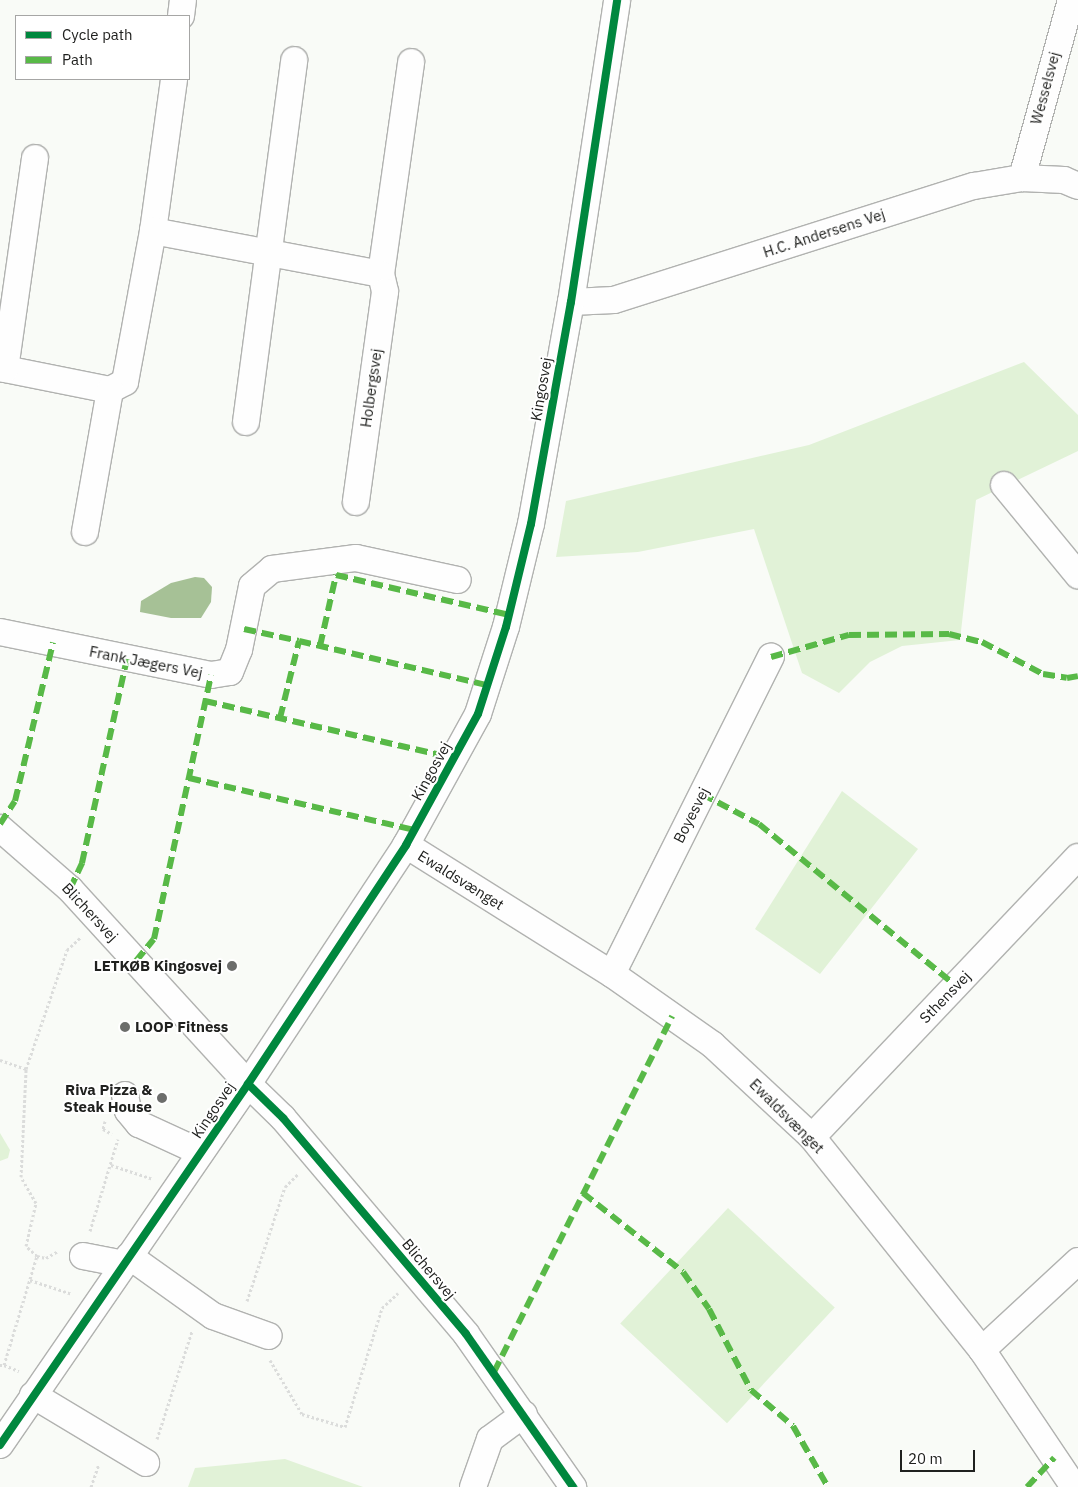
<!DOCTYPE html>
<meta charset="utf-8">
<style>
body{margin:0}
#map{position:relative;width:1078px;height:1487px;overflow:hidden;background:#f9fbf7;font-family:"IBM Plex Sans",sans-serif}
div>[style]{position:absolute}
.green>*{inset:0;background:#e1f2d7;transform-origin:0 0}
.water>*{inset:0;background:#a6c196}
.path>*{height:3px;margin-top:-1.5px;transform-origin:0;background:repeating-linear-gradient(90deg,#dbdcdb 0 2.5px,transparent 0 5px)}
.roads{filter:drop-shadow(1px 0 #b1b2b0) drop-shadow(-1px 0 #b1b2b0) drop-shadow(0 1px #b1b2b0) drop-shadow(0 -1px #b1b2b0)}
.minor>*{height:26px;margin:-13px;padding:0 13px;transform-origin:13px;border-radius:13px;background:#fefefe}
.quiet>*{height:6px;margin-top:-3px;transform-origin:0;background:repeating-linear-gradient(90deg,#58b947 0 12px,transparent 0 18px)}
.cycleway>*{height:8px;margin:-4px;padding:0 4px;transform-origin:4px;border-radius:4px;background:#00873e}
.dots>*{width:14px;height:14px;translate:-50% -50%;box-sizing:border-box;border:2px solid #fff;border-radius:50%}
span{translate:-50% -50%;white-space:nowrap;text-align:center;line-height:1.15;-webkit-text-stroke:4px #fff;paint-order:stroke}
.street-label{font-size:15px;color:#20211f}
.poi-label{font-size:15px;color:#20211f;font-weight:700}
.right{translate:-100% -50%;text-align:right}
.left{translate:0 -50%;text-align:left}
.legend{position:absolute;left:15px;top:15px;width:175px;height:65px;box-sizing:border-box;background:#fff;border:1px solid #a6a6a5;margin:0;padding:6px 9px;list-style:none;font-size:15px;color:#20211f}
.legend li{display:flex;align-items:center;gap:10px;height:25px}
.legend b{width:25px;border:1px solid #a6a6a5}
.scale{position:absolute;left:900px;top:1450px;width:75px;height:22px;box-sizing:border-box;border:2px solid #20211f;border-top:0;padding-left:6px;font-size:15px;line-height:18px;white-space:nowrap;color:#20211f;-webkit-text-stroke:4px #fff;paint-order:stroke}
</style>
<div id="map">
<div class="green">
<i style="clip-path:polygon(1024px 362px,1078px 415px,1078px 451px,976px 500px,960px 640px,902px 646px,870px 662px,839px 693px,802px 673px,754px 529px,638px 552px,556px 557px,566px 501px,809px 445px)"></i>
<i style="clip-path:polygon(842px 791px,918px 849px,820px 974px,755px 929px)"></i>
<i style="clip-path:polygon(0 1133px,10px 1150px,8px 1158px,0 1161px)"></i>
<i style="left:728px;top:1208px;width:146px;height:158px;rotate:43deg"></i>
<i style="clip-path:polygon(285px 1459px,363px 1487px,188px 1487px,195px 1468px)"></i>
</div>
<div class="water">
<i style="clip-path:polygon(195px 577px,204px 578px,212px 587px,211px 602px,201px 618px,171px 618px,140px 612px,141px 601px,171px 583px)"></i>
</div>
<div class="path">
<i style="left:0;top:1060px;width:28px;rotate:19deg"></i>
<i style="left:105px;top:1121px;width:8px;rotate:104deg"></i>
<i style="left:103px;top:1129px;width:10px;rotate:29deg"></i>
<i style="left:111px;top:1165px;width:44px;rotate:18.4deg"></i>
<i style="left:90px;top:1231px;width:96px;rotate:-73.1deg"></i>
<i style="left:37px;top:1256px;width:9px;rotate:13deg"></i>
<i style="left:46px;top:1258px;width:14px;rotate:-30deg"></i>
<i style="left:30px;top:1280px;width:44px;rotate:18.4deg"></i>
<i style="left:247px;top:1301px;width:120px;rotate:-71.6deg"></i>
<i style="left:285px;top:1187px;width:18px;rotate:-45deg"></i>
<i style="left:270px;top:1360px;width:63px;rotate:59.3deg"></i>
<i style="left:302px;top:1414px;width:45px;rotate:16.8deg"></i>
<i style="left:345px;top:1427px;width:125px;rotate:-72.7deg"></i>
<i style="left:382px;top:1308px;width:22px;rotate:-43deg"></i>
<i style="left:0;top:1365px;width:4px"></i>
<i style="left:4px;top:1365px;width:114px;rotate:-73.2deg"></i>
<i style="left:37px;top:1256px;width:15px;rotate:-138deg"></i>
<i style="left:26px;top:1246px;width:44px;rotate:-76.9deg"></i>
<i style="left:36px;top:1203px;width:30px;rotate:-120deg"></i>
<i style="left:21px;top:1177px;width:108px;rotate:-87.3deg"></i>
<i style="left:26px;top:1069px;width:126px;rotate:-71deg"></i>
<i style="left:67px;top:950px;width:18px;rotate:-43deg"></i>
<i style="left:4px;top:1365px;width:16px;rotate:22deg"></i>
<i style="left:157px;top:1439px;width:114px;rotate:-72deg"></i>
<i style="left:91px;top:1487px;width:24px;rotate:-71deg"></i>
</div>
<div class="roads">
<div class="minor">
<i style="left:181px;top:16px;width:16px;rotate:-83deg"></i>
<i style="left:1022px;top:178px;width:185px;rotate:-74.6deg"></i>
<i style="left:153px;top:231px;width:153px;rotate:-82.1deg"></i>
<i style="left:381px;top:274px;width:214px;rotate:-81.9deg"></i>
<i style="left:571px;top:302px;width:43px;rotate:-2.7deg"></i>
<i style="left:614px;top:300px;width:378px;rotate:-17.6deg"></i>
<i style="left:974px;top:186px;width:49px;rotate:-9.5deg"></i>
<i style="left:1022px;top:178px;width:42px;rotate:2.7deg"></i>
<i style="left:1064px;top:180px;width:15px;rotate:23deg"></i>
<i style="left:0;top:368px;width:112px;rotate:11.3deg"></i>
<i style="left:110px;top:390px;width:17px;rotate:-28deg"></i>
<i style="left:125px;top:382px;width:154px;rotate:-79.5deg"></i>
<i style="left:153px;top:231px;width:232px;rotate:10.7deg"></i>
<i style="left:381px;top:274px;width:18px;rotate:77deg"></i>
<i style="left:385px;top:292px;width:212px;rotate:97.9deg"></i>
<i style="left:5px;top:369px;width:213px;rotate:-81.9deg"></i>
<i style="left:246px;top:422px;width:365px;rotate:-82.4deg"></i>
<i style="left:1004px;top:485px;width:117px;rotate:50.6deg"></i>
<i style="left:85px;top:532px;width:144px;rotate:-80deg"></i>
<i style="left:0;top:632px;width:215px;rotate:11.5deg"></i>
<i style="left:211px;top:675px;width:19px;rotate:-9deg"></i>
<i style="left:230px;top:672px;width:24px;rotate:-68deg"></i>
<i style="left:239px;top:650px;width:65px;rotate:-78.5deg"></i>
<i style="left:252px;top:586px;width:26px;rotate:-40deg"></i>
<i style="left:272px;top:569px;width:85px;rotate:-7.5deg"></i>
<i style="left:356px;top:558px;width:104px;rotate:12.2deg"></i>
<i style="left:0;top:828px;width:93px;rotate:41.1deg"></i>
<i style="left:70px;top:889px;width:264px;rotate:47.6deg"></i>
<i style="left:248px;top:1084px;width:49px;rotate:44.2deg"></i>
<i style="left:283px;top:1118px;width:283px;rotate:49.7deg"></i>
<i style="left:466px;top:1334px;width:187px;rotate:55deg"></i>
<i style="left:406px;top:845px;width:243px;rotate:32.1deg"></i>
<i style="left:612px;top:974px;width:123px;rotate:35.1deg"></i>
<i style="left:713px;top:1045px;width:135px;rotate:42.9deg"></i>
<i style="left:812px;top:1137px;width:273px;rotate:51.4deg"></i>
<i style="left:982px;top:1350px;width:165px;rotate:56.1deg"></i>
<i style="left:612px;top:974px;width:355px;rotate:-63.4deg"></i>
<i style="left:125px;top:1095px;width:16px;rotate:79deg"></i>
<i style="left:128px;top:1111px;width:17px;rotate:50deg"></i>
<i style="left:139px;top:1124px;width:67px;rotate:24.7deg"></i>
<i style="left:812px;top:1137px;width:386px;rotate:-46.5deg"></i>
<i style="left:83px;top:1256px;width:42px;rotate:11deg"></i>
<i style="left:129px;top:1256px;width:103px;rotate:35.5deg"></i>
<i style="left:213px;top:1316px;width:59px;rotate:19.7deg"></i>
<i style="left:982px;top:1350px;width:131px;rotate:-42.8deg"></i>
<i style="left:33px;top:1395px;width:132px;rotate:31deg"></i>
<i style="left:0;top:1445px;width:438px;rotate:-55.5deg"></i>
<i style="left:248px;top:1084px;width:287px;rotate:-56.5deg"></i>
<i style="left:406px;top:845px;width:149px;rotate:-61.2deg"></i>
<i style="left:478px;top:714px;width:91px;rotate:-72.2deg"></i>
<i style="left:506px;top:627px;width:106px;rotate:-76.4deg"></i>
<i style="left:531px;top:524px;width:226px;rotate:-79.8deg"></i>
<i style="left:571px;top:302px;width:305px;rotate:-81.3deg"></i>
<i style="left:473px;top:1487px;width:51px;rotate:-70.5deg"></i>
<i style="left:490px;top:1439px;width:42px;rotate:-36.3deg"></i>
</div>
</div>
<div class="quiet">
<i style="left:244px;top:629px;width:56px;rotate:12.3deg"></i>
<i style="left:320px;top:646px;width:73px;rotate:-77.3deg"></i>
<i style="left:336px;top:575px;width:178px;rotate:13deg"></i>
<i style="left:771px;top:657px;width:81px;rotate:-15.8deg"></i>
<i style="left:849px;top:635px;width:100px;rotate:-0.6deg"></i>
<i style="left:949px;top:634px;width:34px;rotate:14deg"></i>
<i style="left:982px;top:642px;width:69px;rotate:27.7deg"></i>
<i style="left:1043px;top:674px;width:24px;rotate:9deg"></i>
<i style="left:1067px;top:678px;width:11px;rotate:-10deg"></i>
<i style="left:205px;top:701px;width:254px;rotate:12.9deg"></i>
<i style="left:280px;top:718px;width:79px;rotate:-76.1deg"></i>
<i style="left:299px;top:641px;width:193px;rotate:13.2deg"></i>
<i style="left:189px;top:778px;width:232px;rotate:13deg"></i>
<i style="left:702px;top:794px;width:64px;rotate:27.8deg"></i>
<i style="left:759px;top:824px;width:255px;rotate:39.4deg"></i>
<i style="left:0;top:824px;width:27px;rotate:-57deg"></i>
<i style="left:15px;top:801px;width:163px;rotate:-76.5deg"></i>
<i style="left:70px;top:889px;width:29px;rotate:-65deg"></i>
<i style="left:82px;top:863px;width:209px;rotate:-77.6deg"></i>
<i style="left:136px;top:961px;width:28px;rotate:-51deg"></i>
<i style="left:154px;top:939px;width:270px;rotate:-77.8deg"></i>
<i style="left:583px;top:1193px;width:127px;rotate:38.3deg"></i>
<i style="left:683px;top:1272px;width:45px;rotate:54.9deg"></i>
<i style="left:709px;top:1309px;width:91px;rotate:62.6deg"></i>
<i style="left:751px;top:1390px;width:55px;rotate:40.6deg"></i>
<i style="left:793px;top:1426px;width:70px;rotate:60.2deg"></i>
<i style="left:494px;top:1372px;width:398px;rotate:-63.4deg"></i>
<i style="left:1027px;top:1487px;width:40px;rotate:-47deg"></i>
</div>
<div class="cycleway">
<i style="left:248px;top:1084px;width:49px;rotate:44.2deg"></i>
<i style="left:283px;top:1118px;width:283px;rotate:49.7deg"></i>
<i style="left:466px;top:1334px;width:187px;rotate:55deg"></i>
<i style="left:0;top:1445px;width:438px;rotate:-55.5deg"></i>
<i style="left:248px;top:1084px;width:287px;rotate:-56.5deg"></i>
<i style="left:406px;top:845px;width:149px;rotate:-61.2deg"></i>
<i style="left:478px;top:714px;width:91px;rotate:-72.2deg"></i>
<i style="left:506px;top:627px;width:106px;rotate:-76.4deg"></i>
<i style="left:531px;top:524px;width:226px;rotate:-79.8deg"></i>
<i style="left:571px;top:302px;width:305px;rotate:-81.3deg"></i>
</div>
<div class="dots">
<i style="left:232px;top:966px;background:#6c6d6b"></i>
<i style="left:125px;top:1027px;background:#6c6d6b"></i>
<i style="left:162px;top:1098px;background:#6c6d6b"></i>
</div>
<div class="street-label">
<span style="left:1045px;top:88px;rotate:-75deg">Wesselsvej</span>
<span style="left:824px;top:233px;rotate:-18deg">H.C. Andersens Vej</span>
<span style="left:371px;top:388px;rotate:-82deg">Holbergsvej</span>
<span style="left:541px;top:389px;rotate:-80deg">Kingosvej</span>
<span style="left:146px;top:662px;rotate:11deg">Frank Jægers Vej</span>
<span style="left:431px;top:771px;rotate:-61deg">Kingosvej</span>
<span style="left:691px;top:815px;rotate:-63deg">Boyesvej</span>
<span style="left:461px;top:880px;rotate:32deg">Ewaldsvænget</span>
<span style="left:90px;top:912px;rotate:47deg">Blichersvej</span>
<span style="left:945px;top:997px;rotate:-46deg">Sthensvej</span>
<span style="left:213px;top:1110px;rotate:-56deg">Kingosvej</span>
<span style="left:787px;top:1116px;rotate:45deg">Ewaldsvænget</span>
<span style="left:429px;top:1269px;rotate:50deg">Blichersvej</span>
</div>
<div class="poi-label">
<span class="right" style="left:222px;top:966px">LETKØB Kingosvej</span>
<span class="left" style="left:135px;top:1027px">LOOP Fitness</span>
<span class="right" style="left:152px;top:1098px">Riva Pizza &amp;<br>Steak House</span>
</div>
<ul class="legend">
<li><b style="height:6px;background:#00873e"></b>Cycle path</li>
<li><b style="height:6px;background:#58b947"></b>Path</li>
</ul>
<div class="scale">20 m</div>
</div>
